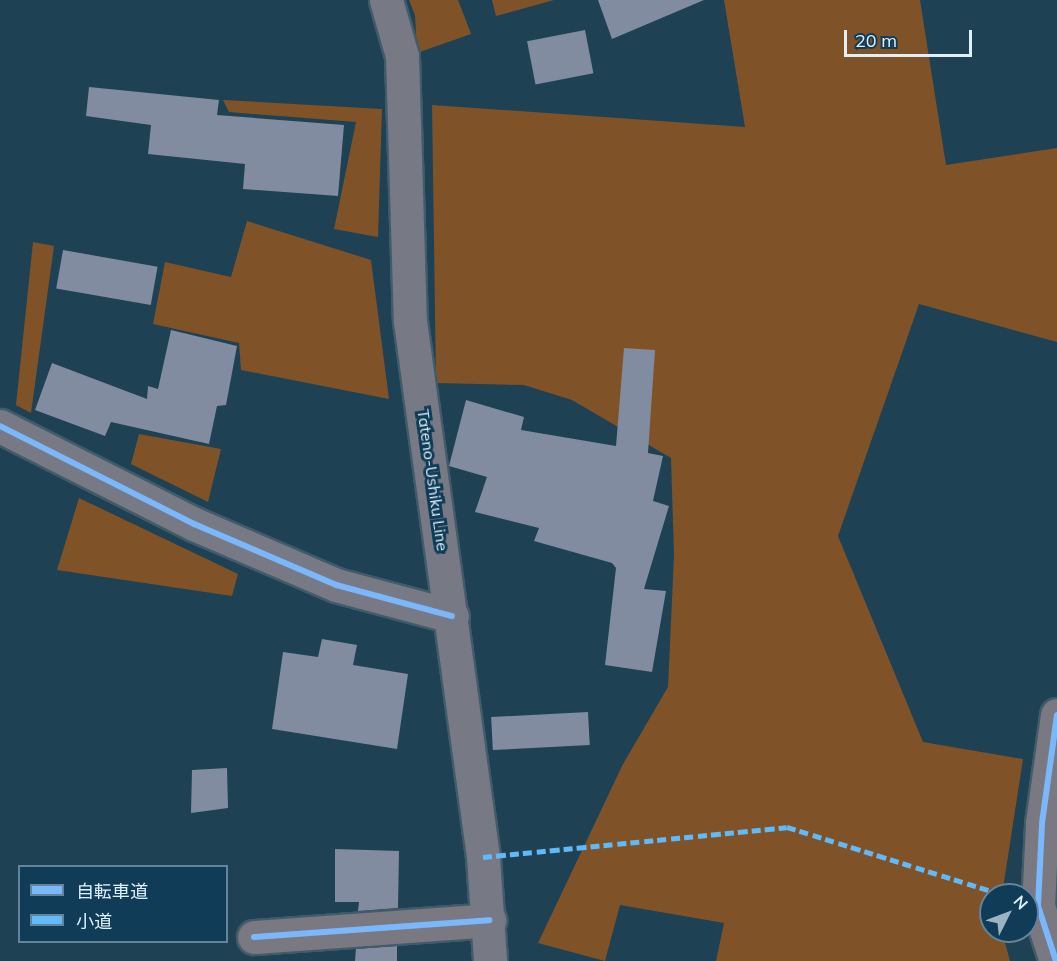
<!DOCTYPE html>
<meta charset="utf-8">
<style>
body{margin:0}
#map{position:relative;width:1057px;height:961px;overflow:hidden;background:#1e4154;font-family:Mulish,"Noto Sans JP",sans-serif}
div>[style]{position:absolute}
.green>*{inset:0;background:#7f5327}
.building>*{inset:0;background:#818ca0;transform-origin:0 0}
.roads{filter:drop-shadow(2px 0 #425b6a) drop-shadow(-2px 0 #425b6a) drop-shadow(0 2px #425b6a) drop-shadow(0 -2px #425b6a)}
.street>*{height:33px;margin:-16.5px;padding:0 16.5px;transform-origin:16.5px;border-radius:16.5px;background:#7a7880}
.secondary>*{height:33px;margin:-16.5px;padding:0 16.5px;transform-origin:16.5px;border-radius:16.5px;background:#777a84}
.quiet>*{height:4.5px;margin-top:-2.25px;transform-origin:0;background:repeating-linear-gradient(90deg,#60bafa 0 9px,transparent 0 13.5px)}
.cycleway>*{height:6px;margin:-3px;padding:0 3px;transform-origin:3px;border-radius:3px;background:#7ab7fb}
span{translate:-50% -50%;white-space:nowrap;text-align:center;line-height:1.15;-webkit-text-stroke:6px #103c57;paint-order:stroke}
.street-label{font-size:16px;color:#dff0fd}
.legend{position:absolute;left:18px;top:865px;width:210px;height:78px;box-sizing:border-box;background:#103c57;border:2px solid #638499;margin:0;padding:8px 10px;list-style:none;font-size:18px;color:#dff0fd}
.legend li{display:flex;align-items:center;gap:12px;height:30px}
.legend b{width:30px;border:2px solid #638499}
.north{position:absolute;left:979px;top:883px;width:60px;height:60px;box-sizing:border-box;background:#103c57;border:2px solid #638499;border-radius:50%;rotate:48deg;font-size:16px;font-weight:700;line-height:24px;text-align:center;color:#dff0fd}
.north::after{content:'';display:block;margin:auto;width:21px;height:27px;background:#9bb3c2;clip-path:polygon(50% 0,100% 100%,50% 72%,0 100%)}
.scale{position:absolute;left:844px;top:30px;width:128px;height:27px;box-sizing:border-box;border:3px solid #dff0fd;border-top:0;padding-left:8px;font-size:18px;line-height:21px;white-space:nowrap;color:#dff0fd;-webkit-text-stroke:4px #103c57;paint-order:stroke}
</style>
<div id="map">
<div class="green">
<i style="clip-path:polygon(409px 0,458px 0,471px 34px,417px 53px,415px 15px)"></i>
<i style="clip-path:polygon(492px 0,554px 0,496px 16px)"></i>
<i style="clip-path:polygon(724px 0,920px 0,946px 165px,1057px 148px,1057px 342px,919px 304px,838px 536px,923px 742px,1023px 759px,1002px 895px,991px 895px,991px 931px,1002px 931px,1010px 961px,716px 961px,724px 923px,620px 905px,605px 961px,538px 943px,623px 764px,668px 687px,674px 555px,671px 458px,572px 400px,524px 385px,436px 383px,432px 105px,745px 127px)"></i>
<i style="clip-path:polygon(223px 100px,382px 109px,378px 237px,334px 229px,356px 122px,229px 112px)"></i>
<i style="clip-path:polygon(247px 221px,371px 260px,389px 399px,241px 370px,239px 343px,153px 324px,165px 262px,231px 277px)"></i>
<i style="clip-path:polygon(33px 242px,54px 246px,31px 413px,16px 405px)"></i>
<i style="clip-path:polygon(139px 434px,221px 449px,208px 502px,131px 464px)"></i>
<i style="clip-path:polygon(79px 498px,238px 574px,232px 596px,57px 570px)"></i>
</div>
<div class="building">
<i style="clip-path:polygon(598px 0,704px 0,612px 39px)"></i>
<i style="left:585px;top:30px;width:44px;height:59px;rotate:79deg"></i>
<i style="clip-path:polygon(89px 87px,219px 100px,217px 115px,344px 125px,338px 196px,243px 189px,245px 164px,148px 154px,151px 125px,86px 116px)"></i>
<i style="left:63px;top:250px;width:96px;height:39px;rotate:10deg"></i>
<i style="clip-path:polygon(171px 330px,237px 346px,226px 405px,217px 406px,209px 444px,111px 422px,105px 436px,35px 410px,52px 363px,147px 399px,148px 386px,158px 389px)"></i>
<i style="clip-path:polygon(624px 348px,655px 350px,648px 453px,663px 456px,653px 501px,669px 506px,644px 589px,666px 591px,652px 672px,605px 665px,616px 568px,612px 563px,534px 541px,539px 528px,475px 512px,487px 477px,449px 466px,466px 400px,524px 417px,521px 430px,616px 446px)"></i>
<i style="clip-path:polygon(322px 639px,357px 645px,353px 665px,408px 674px,397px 749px,272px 729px,283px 652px,318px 657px)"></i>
<i style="left:588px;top:712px;width:33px;height:97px;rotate:87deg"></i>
<i style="clip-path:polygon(227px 768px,228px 808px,191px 813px,192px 770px)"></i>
<i style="clip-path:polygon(335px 849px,399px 851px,398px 908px,358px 911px,359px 902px,335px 902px)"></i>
<i style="clip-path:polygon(397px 945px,397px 961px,355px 961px,356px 948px)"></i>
</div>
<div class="roads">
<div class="street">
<i style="left:254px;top:937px;width:236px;rotate:-4.1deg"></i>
<i style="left:1056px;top:961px;width:58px;rotate:-108.1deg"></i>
<i style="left:1038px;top:906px;width:83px;rotate:-87.2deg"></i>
<i style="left:1042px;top:823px;width:109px;rotate:-82.1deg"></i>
</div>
<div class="secondary">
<i style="left:386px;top:0;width:58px;rotate:74.1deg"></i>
<i style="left:402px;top:56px;width:265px;rotate:88.3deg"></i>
<i style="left:410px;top:321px;width:541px;rotate:82.24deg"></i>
<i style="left:483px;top:857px;width:104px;rotate:86.1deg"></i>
<i style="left:0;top:426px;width:217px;rotate:26.8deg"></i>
<i style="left:194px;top:524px;width:155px;rotate:23.2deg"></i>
<i style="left:336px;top:585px;width:120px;rotate:15deg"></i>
</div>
</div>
<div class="quiet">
<i style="left:483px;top:857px;width:305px;rotate:-5.6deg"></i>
<i style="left:787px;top:827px;width:227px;rotate:17.4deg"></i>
</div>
<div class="cycleway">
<i style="left:0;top:426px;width:217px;rotate:26.8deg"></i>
<i style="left:194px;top:524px;width:155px;rotate:23.2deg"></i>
<i style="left:336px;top:585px;width:120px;rotate:15deg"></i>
<i style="left:254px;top:937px;width:236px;rotate:-4.1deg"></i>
<i style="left:1056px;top:961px;width:58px;rotate:-108.1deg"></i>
<i style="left:1038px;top:906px;width:83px;rotate:-87.2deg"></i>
<i style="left:1042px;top:823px;width:109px;rotate:-82.1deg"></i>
</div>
<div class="street-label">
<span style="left:433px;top:480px;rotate:82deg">Tateno-Ushiku Line</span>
</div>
<ul class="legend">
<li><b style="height:8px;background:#7ab7fb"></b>自転車道</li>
<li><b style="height:8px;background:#60bafa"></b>小道</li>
</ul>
<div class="north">N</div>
<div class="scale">20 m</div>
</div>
